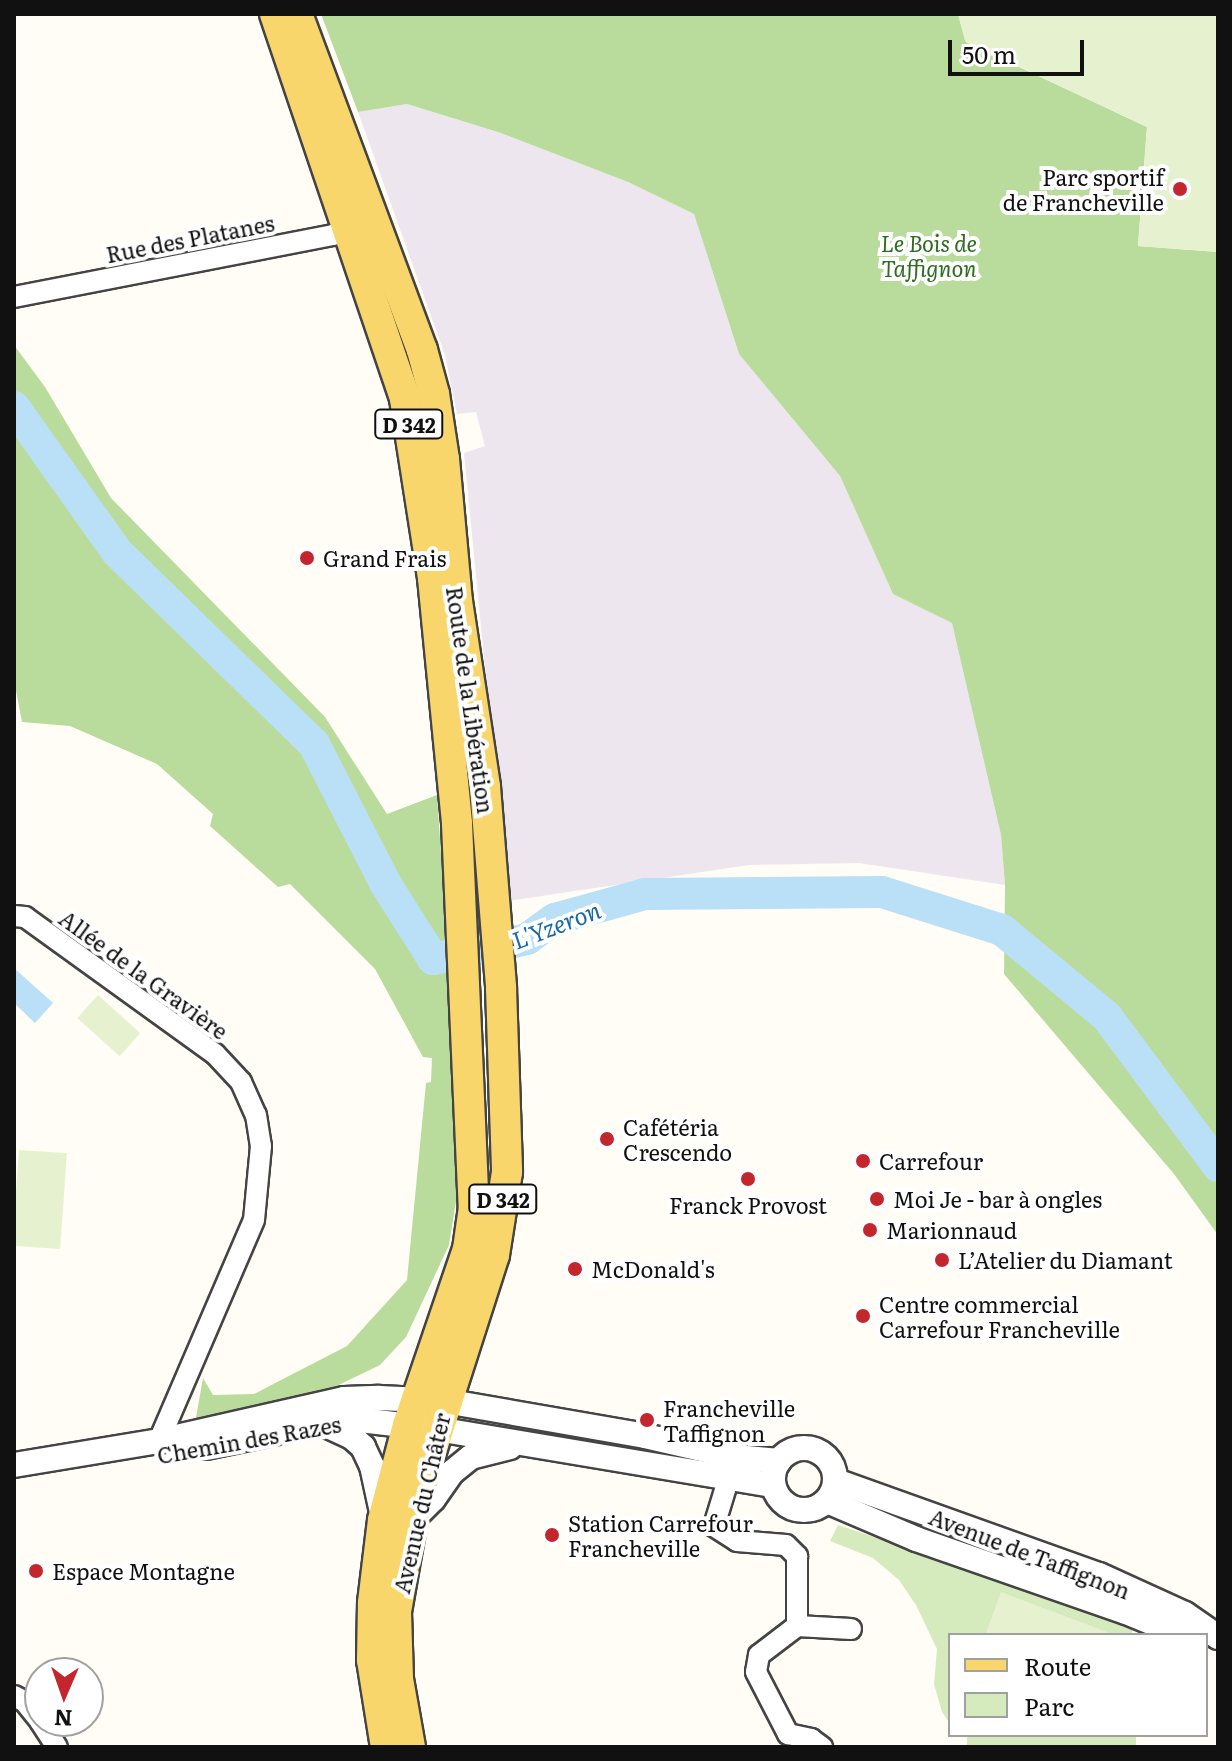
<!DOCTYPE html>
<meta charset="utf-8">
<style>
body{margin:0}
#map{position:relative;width:1232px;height:1761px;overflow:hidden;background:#fffdf5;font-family:Literata,serif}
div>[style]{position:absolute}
.industrial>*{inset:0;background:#eee6ef}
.green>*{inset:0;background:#d5ebbd;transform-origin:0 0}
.forest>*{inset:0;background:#b9dc9c}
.pitch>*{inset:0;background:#e6f2cf;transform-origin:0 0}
.water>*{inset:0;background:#b9e0f7}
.river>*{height:32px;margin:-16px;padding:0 16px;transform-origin:16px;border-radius:16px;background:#b9e0f7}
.roads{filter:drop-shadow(2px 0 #444) drop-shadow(-2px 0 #444) drop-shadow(0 2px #444) drop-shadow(0 -2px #444)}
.minor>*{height:20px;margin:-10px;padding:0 10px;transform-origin:10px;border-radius:10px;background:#fff}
.tertiary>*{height:24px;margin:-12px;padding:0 12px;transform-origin:12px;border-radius:12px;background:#fff}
.tertiary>.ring{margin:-12px;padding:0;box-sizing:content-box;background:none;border:24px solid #fff;border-radius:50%}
.primary>*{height:30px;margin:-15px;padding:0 15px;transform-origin:15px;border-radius:15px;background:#f9d66b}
.dots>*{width:22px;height:22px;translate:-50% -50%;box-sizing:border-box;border:4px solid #fff;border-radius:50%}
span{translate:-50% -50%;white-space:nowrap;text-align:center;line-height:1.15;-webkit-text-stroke:8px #fff;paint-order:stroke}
.shield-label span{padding:2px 6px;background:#fff;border:2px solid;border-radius:6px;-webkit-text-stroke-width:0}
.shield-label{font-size:20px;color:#111;font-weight:700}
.poi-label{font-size:22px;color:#111}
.right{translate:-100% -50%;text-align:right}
.left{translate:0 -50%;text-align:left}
.street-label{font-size:22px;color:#111}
.park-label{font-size:22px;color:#2f6b1f;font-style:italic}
.water-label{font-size:24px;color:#1768a6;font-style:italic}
.frame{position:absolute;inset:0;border:16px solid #111;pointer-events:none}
.legend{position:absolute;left:948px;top:1633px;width:260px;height:104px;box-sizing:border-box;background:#fff;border:2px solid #a0a0a0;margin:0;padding:10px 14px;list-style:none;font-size:24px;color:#111}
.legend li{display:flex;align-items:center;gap:16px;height:40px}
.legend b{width:40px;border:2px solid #a0a0a0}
.north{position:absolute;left:24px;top:1657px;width:80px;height:80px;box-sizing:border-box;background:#fff;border:2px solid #a0a0a0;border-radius:50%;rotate:182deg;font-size:22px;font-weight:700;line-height:32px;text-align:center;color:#111}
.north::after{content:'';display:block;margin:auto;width:28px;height:36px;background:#c4262e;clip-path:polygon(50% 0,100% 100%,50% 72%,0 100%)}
.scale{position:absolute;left:948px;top:40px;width:136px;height:36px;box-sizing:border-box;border:4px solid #111;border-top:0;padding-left:10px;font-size:24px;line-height:28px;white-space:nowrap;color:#111;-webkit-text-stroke:6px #fff;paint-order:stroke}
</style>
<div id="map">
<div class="industrial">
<i style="clip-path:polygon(407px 104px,501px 133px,628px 182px,694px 214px,739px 354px,840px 476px,893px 594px,952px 622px,1001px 835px,1005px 885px,859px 863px,749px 865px,508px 901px,464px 453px,485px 446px,476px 412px,457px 414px,445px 355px,358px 112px)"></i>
</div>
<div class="green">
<i style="clip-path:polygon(838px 1525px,1059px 1599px,1132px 1628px,1132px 1635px,950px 1635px,950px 1724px,942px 1712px,934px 1684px,937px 1649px,916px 1605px,899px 1580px,873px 1558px,830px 1541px)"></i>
<i style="left:967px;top:1735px;width:169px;height:24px"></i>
</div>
<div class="forest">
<i style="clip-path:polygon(321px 14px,958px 14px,966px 42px,1147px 127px,1138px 246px,1218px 252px,1218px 1235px,1174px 1174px,1004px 974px,1005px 885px,1001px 835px,952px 623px,893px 594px,840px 476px,739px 354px,694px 214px,628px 182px,501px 133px,407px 104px,358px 112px)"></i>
<i style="clip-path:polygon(14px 345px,45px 387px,111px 498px,325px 717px,387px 814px,437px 795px,462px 1164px,449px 1245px,406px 1337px,380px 1365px,324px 1392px,195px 1423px,203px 1378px,213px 1395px,254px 1394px,347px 1346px,407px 1280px,426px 1083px,431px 1082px,432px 1058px,423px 1057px,375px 969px,290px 884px,278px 887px,210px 826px,213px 814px,157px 764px,70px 726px,22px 722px,14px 680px)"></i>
</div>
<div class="pitch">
<i style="clip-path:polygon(958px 14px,1218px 14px,1218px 252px,1138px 246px,1147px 127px,965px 41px)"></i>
<i style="left:98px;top:995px;width:57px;height:31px;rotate:42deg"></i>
<i style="left:19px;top:1150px;width:48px;height:96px;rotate:4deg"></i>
<i style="clip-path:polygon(1001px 1592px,1115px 1635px,992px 1635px,986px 1633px)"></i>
</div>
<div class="water">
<i style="clip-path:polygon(14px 968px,53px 1003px,35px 1023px,14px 1003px)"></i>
</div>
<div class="river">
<i style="left:14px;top:407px;width:178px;rotate:54.6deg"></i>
<i style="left:117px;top:552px;width:275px;rotate:44.3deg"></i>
<i style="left:314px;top:744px;width:156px;rotate:62.9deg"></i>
<i style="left:385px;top:883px;width:90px;rotate:57.7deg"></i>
<i style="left:433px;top:959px;width:96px;rotate:-12deg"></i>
<i style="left:527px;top:939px;width:34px;rotate:-36deg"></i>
<i style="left:555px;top:919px;width:93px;rotate:-15.5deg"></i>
<i style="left:645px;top:894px;width:237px;rotate:-0.5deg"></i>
<i style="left:882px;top:892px;width:126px;rotate:17.6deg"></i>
<i style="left:1002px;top:930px;width:136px;rotate:39.6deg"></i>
<i style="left:1107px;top:1017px;width:186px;rotate:53.3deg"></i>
</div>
<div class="roads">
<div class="minor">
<i style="left:14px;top:297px;width:325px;rotate:-11deg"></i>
<i style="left:333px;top:235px;width:27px;rotate:-22deg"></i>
<i style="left:14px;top:916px;width:11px;rotate:5deg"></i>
<i style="left:25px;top:917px;width:234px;rotate:35.8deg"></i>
<i style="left:215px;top:1054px;width:38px;rotate:47deg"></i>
<i style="left:241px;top:1082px;width:36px;rotate:66deg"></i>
<i style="left:256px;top:1115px;width:31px;rotate:81deg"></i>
<i style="left:261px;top:1146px;width:74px;rotate:95.4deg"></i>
<i style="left:254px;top:1220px;width:241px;rotate:113.3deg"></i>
<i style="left:729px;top:1477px;width:51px;rotate:107deg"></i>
<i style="left:714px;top:1526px;width:27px;rotate:33deg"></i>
<i style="left:737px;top:1541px;width:49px;rotate:4.7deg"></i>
<i style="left:786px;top:1545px;width:16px;rotate:45deg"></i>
<i style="left:797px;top:1556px;width:70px;rotate:90deg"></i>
<i style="left:797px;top:1626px;width:48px;rotate:142.7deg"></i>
<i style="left:759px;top:1655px;width:17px;rotate:100deg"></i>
<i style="left:756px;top:1672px;width:70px;rotate:62.7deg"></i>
<i style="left:788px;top:1734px;width:24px;rotate:12deg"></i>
<i style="left:811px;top:1739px;width:14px;rotate:36deg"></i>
<i style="left:797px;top:1626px;width:54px;rotate:3.2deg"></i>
<i style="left:14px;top:1696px;width:11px;rotate:27deg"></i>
<i style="left:24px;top:1701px;width:26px;rotate:51deg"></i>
<i style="left:40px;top:1721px;width:31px;rotate:57deg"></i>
</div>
<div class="tertiary">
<i style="left:324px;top:1424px;width:31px;rotate:25deg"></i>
<i style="left:352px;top:1437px;width:15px;rotate:42deg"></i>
<i style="left:363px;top:1447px;width:21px;rotate:65deg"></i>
<i style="left:372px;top:1466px;width:52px;rotate:77.8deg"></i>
<i style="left:206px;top:1447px;width:118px;rotate:-11.7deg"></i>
<i style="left:322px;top:1423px;width:38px;rotate:-5deg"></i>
<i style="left:360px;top:1420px;width:78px;rotate:6.7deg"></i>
<i style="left:437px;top:1429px;width:341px;rotate:9.5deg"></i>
<i class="ring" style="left:773px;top:1448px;width:38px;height:38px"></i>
<i style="left:14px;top:1465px;width:147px;rotate:-9.4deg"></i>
<i style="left:159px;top:1441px;width:190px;rotate:-12.8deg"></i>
<i style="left:344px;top:1399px;width:35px;rotate:-2deg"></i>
<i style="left:379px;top:1398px;width:66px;rotate:2.6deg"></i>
<i style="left:445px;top:1401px;width:203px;rotate:9.9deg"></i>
<i style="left:645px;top:1436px;width:93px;rotate:13deg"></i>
<i style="left:736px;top:1457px;width:43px;rotate:5.3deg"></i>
<i style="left:836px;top:1481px;width:279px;rotate:19.7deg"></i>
<i style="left:1099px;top:1575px;width:94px;rotate:24.4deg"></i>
<i style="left:1185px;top:1614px;width:40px;rotate:34.9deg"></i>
<i style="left:827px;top:1501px;width:97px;rotate:23.1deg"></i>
<i style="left:916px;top:1539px;width:222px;rotate:19.2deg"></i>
<i style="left:1126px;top:1612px;width:61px;rotate:22.3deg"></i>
<i style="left:412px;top:1520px;width:30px;rotate:-45deg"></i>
<i style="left:433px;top:1499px;width:32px;rotate:-55deg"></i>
<i style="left:451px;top:1473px;width:26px;rotate:-39deg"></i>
<i style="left:471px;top:1457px;width:40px;rotate:-14.4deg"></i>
</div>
<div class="primary">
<i style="left:275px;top:14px;width:406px;rotate:71.3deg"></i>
<i style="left:405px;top:399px;width:181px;rotate:81.1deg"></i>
<i style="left:433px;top:578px;width:247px;rotate:84.4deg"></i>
<i style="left:457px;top:824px;width:383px;rotate:87.5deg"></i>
<i style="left:474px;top:1207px;width:42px;rotate:98.1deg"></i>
<i style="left:468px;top:1249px;width:186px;rotate:108.8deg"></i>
<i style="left:408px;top:1425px;width:98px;rotate:104.7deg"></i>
<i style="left:383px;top:1520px;width:84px;rotate:96.9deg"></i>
<i style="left:373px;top:1603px;width:57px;rotate:91deg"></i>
<i style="left:372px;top:1660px;width:88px;rotate:80.9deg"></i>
<i style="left:297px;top:14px;width:358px;rotate:69.6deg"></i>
<i style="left:422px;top:350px;width:46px;rotate:74.7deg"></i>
<i style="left:434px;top:394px;width:66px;rotate:81.3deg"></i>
<i style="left:444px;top:459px;width:143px;rotate:84.8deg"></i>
<i style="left:457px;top:601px;width:188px;rotate:81.4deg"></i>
<i style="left:485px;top:787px;width:202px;rotate:85.4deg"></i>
<i style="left:501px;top:988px;width:184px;rotate:88.1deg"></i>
<i style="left:507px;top:1172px;width:84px;rotate:98.9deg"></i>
<i style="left:494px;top:1255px;width:212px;rotate:107.8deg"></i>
<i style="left:429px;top:1457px;width:65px;rotate:105.1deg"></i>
<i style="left:412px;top:1520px;width:93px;rotate:99.9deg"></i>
<i style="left:396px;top:1612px;width:67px;rotate:88.3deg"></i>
<i style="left:398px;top:1679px;width:69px;rotate:80deg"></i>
</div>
</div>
<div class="dots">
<i style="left:1180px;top:189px;background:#c4262e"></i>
<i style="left:307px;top:558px;background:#c4262e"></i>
<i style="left:607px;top:1139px;background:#c4262e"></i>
<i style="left:863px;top:1161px;background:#c4262e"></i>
<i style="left:748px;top:1179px;background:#c4262e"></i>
<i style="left:877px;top:1199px;background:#c4262e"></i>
<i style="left:870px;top:1230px;background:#c4262e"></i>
<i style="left:942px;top:1260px;background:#c4262e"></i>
<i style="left:575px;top:1269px;background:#c4262e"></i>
<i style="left:863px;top:1316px;background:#c4262e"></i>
<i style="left:647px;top:1420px;background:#c4262e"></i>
<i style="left:552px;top:1535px;background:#c4262e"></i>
<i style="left:36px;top:1571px;background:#c4262e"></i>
</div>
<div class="shield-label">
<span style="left:409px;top:424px">D 342</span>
<span style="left:503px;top:1199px">D 342</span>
</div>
<div class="poi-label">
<span class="right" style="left:1164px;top:189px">Parc sportif<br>de Francheville</span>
<span class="left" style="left:323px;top:558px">Grand Frais</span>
<span class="left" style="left:623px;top:1139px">Cafétéria<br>Crescendo</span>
<span class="left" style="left:879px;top:1161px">Carrefour</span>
<span class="left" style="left:893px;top:1199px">Moi Je - bar à ongles</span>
<span style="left:748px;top:1205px">Franck Provost</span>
<span class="left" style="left:886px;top:1230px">Marionnaud</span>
<span class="left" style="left:958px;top:1260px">L’Atelier du Diamant</span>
<span class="left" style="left:591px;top:1269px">McDonald's</span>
<span class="left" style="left:879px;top:1316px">Centre commercial<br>Carrefour Francheville</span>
<span class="left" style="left:663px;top:1420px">Francheville<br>Taffignon</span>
<span class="left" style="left:568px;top:1535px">Station Carrefour<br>Francheville</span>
<span class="left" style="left:52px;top:1571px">Espace Montagne</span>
</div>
<div class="street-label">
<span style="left:190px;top:238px;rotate:-11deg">Rue des Platanes</span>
<span style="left:471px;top:700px;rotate:82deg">Route de la Libération</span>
<span style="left:144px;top:974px;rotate:36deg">Allée de la Gravière</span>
<span style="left:249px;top:1439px;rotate:-10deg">Chemin des Razes</span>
<span style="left:421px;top:1503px;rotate:-77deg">Avenue du Châter</span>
<span style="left:1030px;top:1553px;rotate:21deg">Avenue de Taffignon</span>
</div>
<div class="park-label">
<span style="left:929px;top:255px">Le Bois de<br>Taffignon</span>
</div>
<div class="water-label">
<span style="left:556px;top:924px;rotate:-21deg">L'Yzeron</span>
</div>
<div class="frame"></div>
<ul class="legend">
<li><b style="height:10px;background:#f9d66b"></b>Route</li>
<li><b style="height:22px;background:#d5ebbd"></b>Parc</li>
</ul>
<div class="north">N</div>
<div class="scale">50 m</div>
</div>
